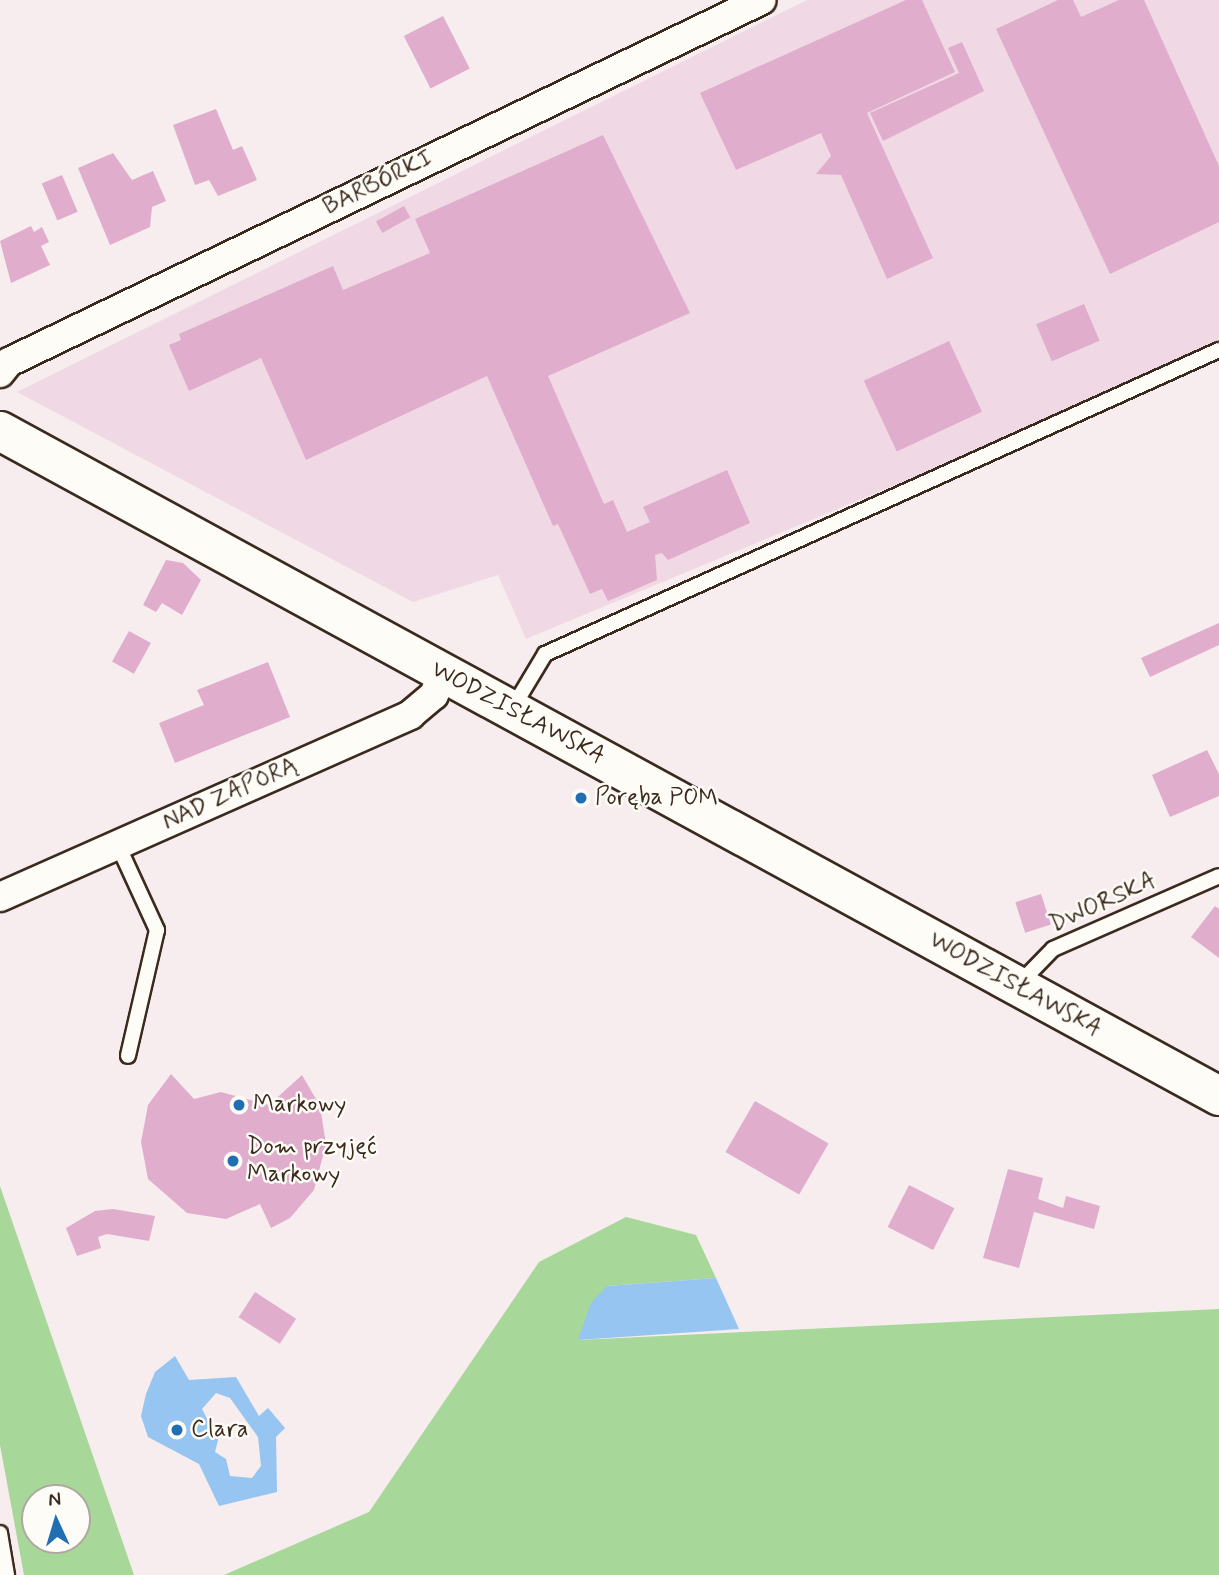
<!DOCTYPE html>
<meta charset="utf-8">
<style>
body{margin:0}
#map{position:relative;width:1219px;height:1575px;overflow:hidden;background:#f7ecee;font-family:Mynerve,sans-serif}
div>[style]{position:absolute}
.built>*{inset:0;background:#f0d9e4}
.green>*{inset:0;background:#a7d899}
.water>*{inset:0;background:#95c5f0}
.building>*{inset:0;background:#e0aecc;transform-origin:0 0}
.roads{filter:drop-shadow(2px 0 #3b2a1e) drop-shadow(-2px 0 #3b2a1e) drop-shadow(0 2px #3b2a1e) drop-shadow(0 -2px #3b2a1e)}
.service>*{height:14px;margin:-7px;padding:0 7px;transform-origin:7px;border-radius:7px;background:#fdfcf7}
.minor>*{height:28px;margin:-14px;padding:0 14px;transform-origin:14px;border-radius:14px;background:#fdfcf7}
.secondary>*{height:38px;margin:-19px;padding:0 19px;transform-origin:19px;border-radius:19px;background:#fdfcf7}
.dots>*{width:19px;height:19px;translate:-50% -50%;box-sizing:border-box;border:4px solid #fdfcf7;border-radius:50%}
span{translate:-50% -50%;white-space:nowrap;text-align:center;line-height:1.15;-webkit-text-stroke:5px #fdfcf7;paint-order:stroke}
.street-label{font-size:24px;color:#3b2a1e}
.poi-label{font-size:24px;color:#3b2a1e}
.left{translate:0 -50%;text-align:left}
.north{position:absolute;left:21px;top:1484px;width:70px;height:70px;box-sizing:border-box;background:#fdfcf7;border:2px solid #afa8a0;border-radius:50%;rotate:356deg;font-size:19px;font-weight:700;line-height:28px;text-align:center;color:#3b2a1e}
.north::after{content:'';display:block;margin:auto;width:24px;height:32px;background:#1f6fb2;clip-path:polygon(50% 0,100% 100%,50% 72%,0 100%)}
</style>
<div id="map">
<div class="built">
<i style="clip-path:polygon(807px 0,1219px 0,1219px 350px,526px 639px,498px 575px,413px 602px,17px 392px)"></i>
</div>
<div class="green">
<i style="clip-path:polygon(evenodd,0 1186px,134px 1575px,24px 1575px,0 1445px,0 1186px,35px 1498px,77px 1498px,77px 1540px,35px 1540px,35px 1498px)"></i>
<i style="clip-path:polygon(626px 1217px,696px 1235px,716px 1278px,607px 1286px,579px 1340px,1219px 1309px,1219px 1575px,224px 1575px,369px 1512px,539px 1262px)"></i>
</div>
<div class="water">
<i style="clip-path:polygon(716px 1278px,739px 1329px,578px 1340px,591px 1303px,607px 1286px)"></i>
<i style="clip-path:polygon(evenodd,175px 1356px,189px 1380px,236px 1377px,259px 1416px,268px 1408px,285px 1428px,276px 1437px,277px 1492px,219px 1506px,199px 1464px,148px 1437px,141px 1416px,146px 1394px,155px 1372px,175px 1356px,216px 1393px,230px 1398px,258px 1437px,261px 1466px,252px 1478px,230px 1476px,226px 1459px,215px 1452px,218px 1440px,202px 1409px,216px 1393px)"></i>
</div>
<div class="building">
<i style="clip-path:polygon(906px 0,922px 0,955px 72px,867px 113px,933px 258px,887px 279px,841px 175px,816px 174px,831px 156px,821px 133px,736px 170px,700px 93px)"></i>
<i style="clip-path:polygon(1058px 0,1073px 0,1081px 17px,1119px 0,1144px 0,1219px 166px,1219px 222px,1110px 274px,996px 29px)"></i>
<i style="left:443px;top:16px;width:59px;height:44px;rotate:63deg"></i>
<i style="clip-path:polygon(962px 42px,984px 91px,883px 141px,870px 113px,959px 73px,948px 48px)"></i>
<i style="clip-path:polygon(216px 109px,233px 150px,242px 146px,257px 180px,218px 196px,209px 180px,195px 185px,173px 125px)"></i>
<i style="clip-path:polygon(603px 135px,690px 313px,548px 376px,604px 504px,613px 500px,627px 532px,650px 522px,643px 507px,727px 470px,750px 523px,668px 560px,662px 553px,655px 555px,657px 580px,608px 601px,602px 589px,590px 594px,558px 524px,553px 526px,487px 376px,306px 460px,261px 358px,189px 391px,169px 345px,181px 340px,179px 334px,333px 266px,343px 290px,430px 253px,415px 219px)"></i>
<i style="clip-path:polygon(113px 153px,132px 180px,153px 171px,166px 201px,152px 207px,150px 227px,110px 245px,78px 168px)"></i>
<i style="left:62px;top:175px;width:40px;height:22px;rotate:67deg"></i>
<i style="left:404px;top:206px;width:13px;height:32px;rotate:61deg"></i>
<i style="clip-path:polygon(31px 226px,34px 232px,42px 227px,49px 242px,41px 246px,50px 265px,11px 283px,0 241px)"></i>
<i style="left:1084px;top:304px;width:40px;height:52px;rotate:67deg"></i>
<i style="left:949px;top:341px;width:78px;height:94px;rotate:65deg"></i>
<i style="clip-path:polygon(166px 560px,183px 563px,201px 580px,182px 615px,162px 603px,156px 612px,143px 605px)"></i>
<i style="clip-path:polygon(1219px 623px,1219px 645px,1150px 677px,1141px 658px)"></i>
<i style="left:129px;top:631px;width:25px;height:35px;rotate:29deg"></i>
<i style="clip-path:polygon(268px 662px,290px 717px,175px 763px,159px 723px,204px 705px,197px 690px)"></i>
<i style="clip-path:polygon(1207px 750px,1219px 774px,1219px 796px,1170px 817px,1152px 775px)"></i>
<i style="left:1041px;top:894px;width:32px;height:27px;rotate:72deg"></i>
<i style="clip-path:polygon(1215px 906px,1219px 909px,1219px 958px,1191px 937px)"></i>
<i style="clip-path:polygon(171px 1074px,194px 1099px,221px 1092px,269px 1105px,302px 1075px,320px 1106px,326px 1144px,314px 1190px,290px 1218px,271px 1228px,260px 1204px,226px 1219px,187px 1213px,148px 1179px,141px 1142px,148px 1105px)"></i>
<i style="left:755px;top:1101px;width:85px;height:59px;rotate:30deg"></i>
<i style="clip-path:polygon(1008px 1169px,1043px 1178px,1038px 1199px,1063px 1208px,1066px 1196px,1100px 1206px,1094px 1229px,1034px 1212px,1019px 1268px,983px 1258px)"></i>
<i style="left:909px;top:1185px;width:51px;height:47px;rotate:27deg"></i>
<i style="clip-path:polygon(113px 1209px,155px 1216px,149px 1241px,107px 1234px,98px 1237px,101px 1248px,77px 1256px,66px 1228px,95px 1211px)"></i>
<i style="left:255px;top:1292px;width:49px;height:30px;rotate:33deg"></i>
</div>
<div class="roads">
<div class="service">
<i style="left:512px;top:709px;width:64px;rotate:-59deg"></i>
<i style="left:545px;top:654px;width:739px;rotate:-24.28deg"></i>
<i style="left:117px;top:843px;width:96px;rotate:65.3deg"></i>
<i style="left:157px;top:930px;width:129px;rotate:103deg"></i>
<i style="left:1018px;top:985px;width:50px;rotate:-45.8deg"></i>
<i style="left:1053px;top:949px;width:181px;rotate:-23.7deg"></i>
<i style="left:0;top:1533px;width:43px;rotate:80.5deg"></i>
</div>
<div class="minor">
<i style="left:0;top:373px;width:14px;rotate:-51deg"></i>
<i style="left:9px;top:362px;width:835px;rotate:-25.68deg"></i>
<i style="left:0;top:897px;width:449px;rotate:-23.9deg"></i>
<i style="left:410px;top:715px;width:31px;rotate:-40deg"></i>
<i style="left:434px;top:695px;width:25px;rotate:-69deg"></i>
</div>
<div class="secondary">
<i style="left:0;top:431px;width:1389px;rotate:28.61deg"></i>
</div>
</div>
<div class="dots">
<i style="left:581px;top:798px;background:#1f6fb2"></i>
<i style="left:239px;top:1105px;background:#1f6fb2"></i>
<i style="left:233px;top:1161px;background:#1f6fb2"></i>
<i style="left:177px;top:1430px;background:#1f6fb2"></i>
</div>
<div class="street-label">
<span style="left:378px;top:183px;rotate:-26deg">BARBÓRKI</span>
<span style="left:518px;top:713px;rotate:28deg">WODZISŁAWSKA</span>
<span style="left:230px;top:794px;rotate:-24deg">NAD ZAPORĄ</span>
<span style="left:1103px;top:903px;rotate:-24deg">DWORSKA</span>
<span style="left:1015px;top:985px;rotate:29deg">WODZISŁAWSKA</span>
</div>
<div class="poi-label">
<span class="left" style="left:595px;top:798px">Poręba POM</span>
<span class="left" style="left:253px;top:1105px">Markowy</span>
<span class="left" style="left:247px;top:1161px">Dom przyjęć<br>Markowy</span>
<span class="left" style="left:191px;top:1430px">Clara</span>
</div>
<div class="north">N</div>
</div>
